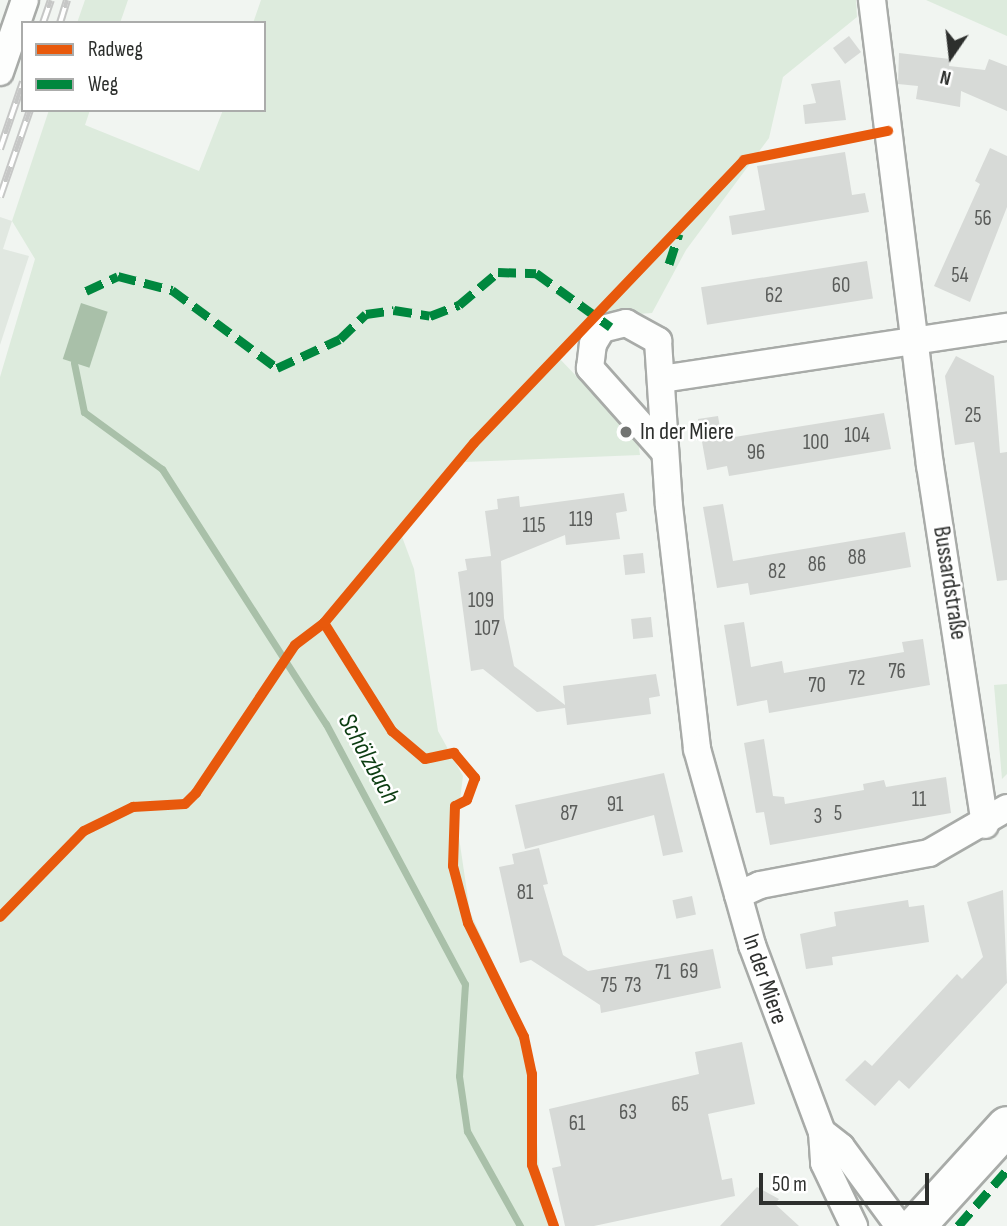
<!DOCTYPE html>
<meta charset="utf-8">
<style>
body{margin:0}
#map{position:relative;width:1007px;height:1226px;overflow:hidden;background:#f1f5f1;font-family:"Sofia Sans Condensed",sans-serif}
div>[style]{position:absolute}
.built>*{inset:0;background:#e1e8e1}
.green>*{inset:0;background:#ddebdd}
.water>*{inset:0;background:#a9c0a9;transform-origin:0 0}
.stream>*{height:7px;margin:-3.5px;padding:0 3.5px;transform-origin:3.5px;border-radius:3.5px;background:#a9c0a9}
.building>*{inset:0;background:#d7dad7;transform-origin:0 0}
.roads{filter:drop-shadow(2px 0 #a8aba8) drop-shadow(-2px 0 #a8aba8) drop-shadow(0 2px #a8aba8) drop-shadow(0 -2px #a8aba8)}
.minor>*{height:26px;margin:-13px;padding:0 13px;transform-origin:13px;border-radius:13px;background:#fdfefd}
.secondary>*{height:38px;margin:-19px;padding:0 19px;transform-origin:19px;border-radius:19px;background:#fdfefd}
.rail>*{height:8px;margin-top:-4px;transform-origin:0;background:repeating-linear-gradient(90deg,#fff 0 16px,#c6c7c6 0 32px);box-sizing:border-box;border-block:2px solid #c6c7c6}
.quiet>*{height:9px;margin-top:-4.5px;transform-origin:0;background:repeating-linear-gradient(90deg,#00873e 0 18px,transparent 0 27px)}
.cycleway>*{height:10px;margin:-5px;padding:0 5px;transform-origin:5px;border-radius:5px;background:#e8590c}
.dots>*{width:19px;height:19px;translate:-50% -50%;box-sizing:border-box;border:4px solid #fff;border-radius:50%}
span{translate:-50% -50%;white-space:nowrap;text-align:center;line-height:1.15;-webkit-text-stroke:5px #fff;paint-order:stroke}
.number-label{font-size:21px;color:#5a5c5a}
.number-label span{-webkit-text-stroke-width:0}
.poi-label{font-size:24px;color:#2d2f2d}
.left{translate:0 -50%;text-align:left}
.street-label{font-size:24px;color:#2d2f2d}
.water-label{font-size:26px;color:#0c3d12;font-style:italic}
.legend{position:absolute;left:21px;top:21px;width:245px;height:91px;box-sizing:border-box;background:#fff;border:2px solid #abacab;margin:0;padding:9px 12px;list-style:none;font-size:21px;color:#2d2f2d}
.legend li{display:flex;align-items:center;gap:14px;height:35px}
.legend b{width:35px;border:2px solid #abacab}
.north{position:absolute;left:916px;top:21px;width:70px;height:70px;-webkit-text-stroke:5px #fff;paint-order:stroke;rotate:194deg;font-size:19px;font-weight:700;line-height:28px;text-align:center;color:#2d2f2d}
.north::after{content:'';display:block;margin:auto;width:24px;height:32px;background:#2d2f2d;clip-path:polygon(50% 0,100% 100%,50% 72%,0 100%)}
.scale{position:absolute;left:759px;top:1173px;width:170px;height:32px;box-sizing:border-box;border:4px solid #2d2f2d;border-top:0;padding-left:9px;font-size:21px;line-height:24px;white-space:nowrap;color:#2d2f2d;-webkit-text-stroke:5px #fff;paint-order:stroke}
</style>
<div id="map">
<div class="built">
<i style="clip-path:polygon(0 217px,12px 221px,3px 249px,29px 256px,0 345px)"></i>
</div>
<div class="green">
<i style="clip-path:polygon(85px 0,128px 0,120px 23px,77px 23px)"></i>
<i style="clip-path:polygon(261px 0,856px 0,857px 17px,783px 77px,769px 138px,686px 250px,652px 313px,598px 317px,559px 358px,638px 441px,640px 455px,464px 462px,401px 534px,414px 569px,438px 731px,463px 776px,457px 824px,470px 912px,529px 1041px,539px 1169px,559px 1226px,0 1226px,0 377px,35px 259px,12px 221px,49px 110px,90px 110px,85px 125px,199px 171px,223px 110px,264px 110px,264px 23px,253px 23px)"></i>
<i style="clip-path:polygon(926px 0,1007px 0,1007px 36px)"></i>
<i style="clip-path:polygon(1007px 684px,1007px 774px,1002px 779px,994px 685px)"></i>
</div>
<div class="water">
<i style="left:81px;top:303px;width:28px;height:59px;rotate:18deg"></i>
</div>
<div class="stream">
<i style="left:74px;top:363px;width:50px;rotate:78.5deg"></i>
<i style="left:84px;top:412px;width:97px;rotate:36.2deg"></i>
<i style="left:162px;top:469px;width:303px;rotate:57.3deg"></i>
<i style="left:326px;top:724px;width:295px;rotate:61.9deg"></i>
<i style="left:465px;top:984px;width:92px;rotate:93.7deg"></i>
<i style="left:459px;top:1076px;width:56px;rotate:81.7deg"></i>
<i style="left:467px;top:1131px;width:109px;rotate:60.8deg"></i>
</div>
<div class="building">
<i style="left:849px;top:36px;width:20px;height:20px;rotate:53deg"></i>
<i style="clip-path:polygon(899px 53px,950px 59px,949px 66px,985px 70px,989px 59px,1007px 66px,1007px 111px,961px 91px,960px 107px,916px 99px,918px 86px,898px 84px)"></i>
<i style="clip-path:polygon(840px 80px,846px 120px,805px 124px,803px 105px,816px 103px,811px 84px)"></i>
<i style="clip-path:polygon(990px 148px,1007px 156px,1007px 207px,970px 302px,934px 286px,980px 184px,975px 181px)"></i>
<i style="clip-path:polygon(845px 152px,852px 195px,865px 193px,869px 212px,732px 235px,729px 216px,765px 210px,757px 166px)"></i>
<i style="left:867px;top:261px;width:38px;height:168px;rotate:81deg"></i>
<i style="clip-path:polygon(956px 356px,994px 376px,1000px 453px,1007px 452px,1007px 580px,997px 581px,974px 442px,955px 445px,945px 376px)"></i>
<i style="clip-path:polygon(884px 413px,891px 449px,729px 476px,727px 466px,707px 470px,698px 419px,718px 416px,722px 439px)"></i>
<i style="clip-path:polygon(624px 493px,627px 511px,616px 513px,620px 539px,566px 545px,565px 535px,501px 561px,504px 618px,514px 666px,565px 705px,563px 686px,656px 674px,660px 696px,649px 698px,651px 714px,567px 725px,565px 708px,537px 712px,483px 669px,471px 671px,458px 572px,467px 570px,465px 559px,491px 556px,485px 511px,498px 509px,497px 499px,519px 496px,520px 507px)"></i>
<i style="clip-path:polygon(723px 504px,733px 561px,905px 532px,911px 567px,750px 595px,748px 583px,717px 588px,703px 507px)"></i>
<i style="left:643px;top:553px;width:20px;height:20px;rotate:84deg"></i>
<i style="left:651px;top:617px;width:20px;height:20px;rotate:84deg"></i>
<i style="clip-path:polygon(744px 622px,751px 667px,782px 661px,784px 673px,904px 652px,902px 642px,923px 639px,930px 685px,769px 713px,767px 700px,737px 706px,724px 625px)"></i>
<i style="clip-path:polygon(764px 739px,773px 796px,784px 797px,785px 804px,864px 790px,863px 784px,884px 780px,886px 787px,946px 777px,951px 813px,770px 845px,764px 812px,756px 813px,744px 743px)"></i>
<i style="clip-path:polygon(664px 773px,683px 852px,663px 856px,654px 815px,525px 849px,515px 805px)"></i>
<i style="clip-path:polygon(539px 848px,548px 884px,543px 885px,563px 955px,588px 971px,713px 949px,721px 988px,601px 1013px,600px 1005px,531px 960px,520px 963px,499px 867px,514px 864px,512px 854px)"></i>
<i style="clip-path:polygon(1003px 890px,1007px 983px,909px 1089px,899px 1080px,875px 1106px,845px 1080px,865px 1060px,872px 1066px,957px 974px,962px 979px,983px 957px,967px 902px)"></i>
<i style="left:692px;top:896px;width:19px;height:20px;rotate:78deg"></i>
<i style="clip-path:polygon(908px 900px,909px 907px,924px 905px,929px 942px,832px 957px,833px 965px,806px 969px,800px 934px,836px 926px,834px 912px)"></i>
<i style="clip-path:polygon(742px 1042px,755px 1104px,708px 1114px,722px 1180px,732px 1178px,735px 1196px,594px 1226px,565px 1226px,552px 1168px,561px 1166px,549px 1109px,699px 1074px,695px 1052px)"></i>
<i style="clip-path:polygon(757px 1187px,779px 1199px,775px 1204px,799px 1226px,720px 1226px)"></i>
</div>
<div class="roads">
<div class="minor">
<i style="left:872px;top:0;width:469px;rotate:82.9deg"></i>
<i style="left:930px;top:465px;width:364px;rotate:81.3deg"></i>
<i style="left:0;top:72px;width:76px;rotate:-70.9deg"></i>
<i style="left:662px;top:379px;width:349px;rotate:-8.6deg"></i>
<i style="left:663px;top:450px;width:110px;rotate:-131.7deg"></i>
<i style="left:590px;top:368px;width:24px;rotate:-83deg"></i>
<i style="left:593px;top:344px;width:17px;rotate:-59deg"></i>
<i style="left:602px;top:329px;width:25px;rotate:-14deg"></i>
<i style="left:626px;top:323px;width:37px;rotate:29deg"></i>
<i style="left:658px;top:341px;width:165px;rotate:86.2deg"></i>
<i style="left:669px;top:506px;width:245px;rotate:83.4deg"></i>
<i style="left:697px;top:749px;width:204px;rotate:74.3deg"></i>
<i style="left:752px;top:945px;width:200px;rotate:69.5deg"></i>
<i style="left:822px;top:1132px;width:31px;rotate:86deg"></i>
<i style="left:824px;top:1163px;width:70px;rotate:64.5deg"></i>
<i style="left:738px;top:895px;width:24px;rotate:-24deg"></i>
<i style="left:760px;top:885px;width:172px;rotate:-10.7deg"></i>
<i style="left:929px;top:853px;width:90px;rotate:-30deg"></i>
<i style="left:822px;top:1132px;width:24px;rotate:38deg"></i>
<i style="left:841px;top:1147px;width:98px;rotate:53.7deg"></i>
</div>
<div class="secondary">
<i style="left:916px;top:1226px;width:135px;rotate:-47.7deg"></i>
</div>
</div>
<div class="rail">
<i style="left:43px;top:23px;width:24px;rotate:-71deg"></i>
<i style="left:60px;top:23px;width:24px;rotate:-73deg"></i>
<i style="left:0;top:149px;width:71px;rotate:-71.1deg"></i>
<i style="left:0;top:197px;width:92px;rotate:-71deg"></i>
</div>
<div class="quiet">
<i style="left:669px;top:264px;width:32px;rotate:-72deg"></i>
<i style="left:86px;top:291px;width:35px;rotate:-25deg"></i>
<i style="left:118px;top:276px;width:56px;rotate:14.5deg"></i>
<i style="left:172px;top:290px;width:131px;rotate:36.6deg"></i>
<i style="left:277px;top:368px;width:69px;rotate:-24.7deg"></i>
<i style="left:340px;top:339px;width:36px;rotate:-44deg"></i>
<i style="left:366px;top:314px;width:28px;rotate:-8deg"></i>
<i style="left:394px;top:310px;width:36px;rotate:9deg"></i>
<i style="left:430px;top:316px;width:31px;rotate:-21deg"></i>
<i style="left:459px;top:305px;width:51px;rotate:-40.2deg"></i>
<i style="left:498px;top:272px;width:38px;rotate:2deg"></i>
<i style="left:536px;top:273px;width:92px;rotate:35.8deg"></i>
<i style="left:958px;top:1226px;width:74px;rotate:-48.8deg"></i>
</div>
<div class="cycleway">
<i style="left:324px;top:623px;width:128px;rotate:57.8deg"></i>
<i style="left:392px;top:731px;width:43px;rotate:40.3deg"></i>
<i style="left:425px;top:759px;width:30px;rotate:-12deg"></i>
<i style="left:454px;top:753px;width:33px;rotate:50deg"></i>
<i style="left:475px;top:778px;width:23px;rotate:110deg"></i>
<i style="left:467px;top:800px;width:13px;rotate:153deg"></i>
<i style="left:455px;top:806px;width:60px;rotate:91.9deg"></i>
<i style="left:453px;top:866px;width:59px;rotate:75.3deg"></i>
<i style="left:468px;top:923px;width:127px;rotate:63.8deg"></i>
<i style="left:524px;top:1037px;width:38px;rotate:78deg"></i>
<i style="left:532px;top:1074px;width:91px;rotate:90deg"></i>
<i style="left:532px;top:1165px;width:65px;rotate:70.2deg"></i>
<i style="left:0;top:917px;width:120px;rotate:-45.7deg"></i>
<i style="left:84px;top:831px;width:55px;rotate:-26.1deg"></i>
<i style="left:133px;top:807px;width:52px;rotate:-3.3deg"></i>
<i style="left:185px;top:804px;width:16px;rotate:-45deg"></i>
<i style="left:196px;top:793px;width:178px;rotate:-56.2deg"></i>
<i style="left:295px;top:645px;width:36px;rotate:-37deg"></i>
<i style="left:324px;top:623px;width:234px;rotate:-50.2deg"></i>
<i style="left:474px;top:443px;width:391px;rotate:-46.3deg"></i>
<i style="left:744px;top:160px;width:147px;rotate:-11.4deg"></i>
</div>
<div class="dots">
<i style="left:626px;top:432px;background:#727472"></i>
</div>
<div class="number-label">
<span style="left:983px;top:219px">56</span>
<span style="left:960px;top:276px">54</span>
<span style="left:841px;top:286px">60</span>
<span style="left:774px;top:296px">62</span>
<span style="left:973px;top:416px">25</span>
<span style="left:857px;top:436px">104</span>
<span style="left:816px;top:443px">100</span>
<span style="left:756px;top:453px">96</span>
<span style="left:581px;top:520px">119</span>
<span style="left:534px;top:526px">115</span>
<span style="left:857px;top:558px">88</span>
<span style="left:817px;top:565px">86</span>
<span style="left:777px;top:572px">82</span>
<span style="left:481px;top:601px">109</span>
<span style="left:487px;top:629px">107</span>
<span style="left:897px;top:672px">76</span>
<span style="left:857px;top:679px">72</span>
<span style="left:817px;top:686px">70</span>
<span style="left:919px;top:800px">11</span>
<span style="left:615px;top:805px">91</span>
<span style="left:569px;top:814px">87</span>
<span style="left:838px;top:814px">5</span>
<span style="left:818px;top:817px">3</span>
<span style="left:525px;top:893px">81</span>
<span style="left:689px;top:972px">69</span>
<span style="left:663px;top:973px">71</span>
<span style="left:609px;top:986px">75</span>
<span style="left:633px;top:986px">73</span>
<span style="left:680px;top:1105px">65</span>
<span style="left:628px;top:1113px">63</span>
<span style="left:577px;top:1124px">61</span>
</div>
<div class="poi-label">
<span class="left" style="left:640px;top:432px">In der Miere</span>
</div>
<div class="street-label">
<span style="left:950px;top:583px;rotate:81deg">Bussardstraße</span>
<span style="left:765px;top:979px;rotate:71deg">In der Miere</span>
</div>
<div class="water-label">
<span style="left:368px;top:759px;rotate:61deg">Schölzbach</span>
</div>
<ul class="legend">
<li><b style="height:9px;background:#e8590c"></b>Radweg</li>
<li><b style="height:9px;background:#00873e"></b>Weg</li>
</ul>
<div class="north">N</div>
<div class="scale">50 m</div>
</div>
